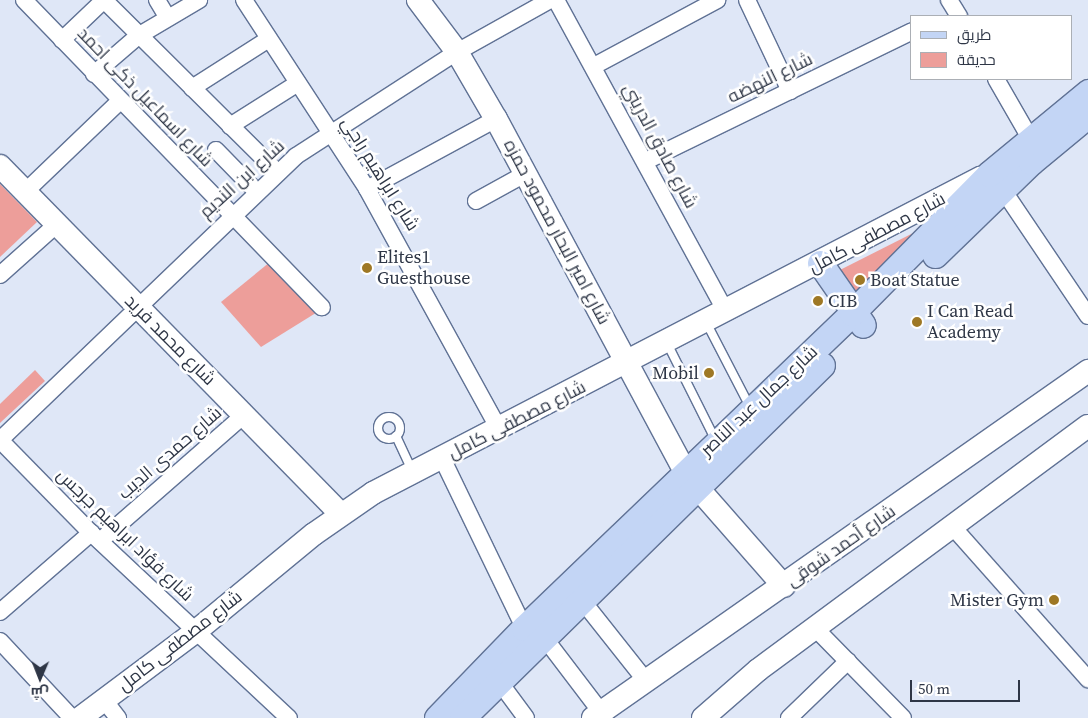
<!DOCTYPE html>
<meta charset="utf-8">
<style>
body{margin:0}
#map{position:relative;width:1088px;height:718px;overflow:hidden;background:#dfe7f7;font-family:"Source Serif 4",Cairo,serif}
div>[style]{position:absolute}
.green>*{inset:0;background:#ed9e9a}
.roads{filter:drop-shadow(1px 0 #607295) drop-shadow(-1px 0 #607295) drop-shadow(0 1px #607295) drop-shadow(0 -1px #607295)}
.lane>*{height:8px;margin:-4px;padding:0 4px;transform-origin:4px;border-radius:4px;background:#fff}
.lane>.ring{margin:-4px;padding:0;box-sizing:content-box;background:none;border:8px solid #fff;border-radius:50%}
.street>*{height:16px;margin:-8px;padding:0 8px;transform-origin:8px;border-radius:8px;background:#fff}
.secondary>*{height:22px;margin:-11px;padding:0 11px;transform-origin:11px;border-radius:11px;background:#fff}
.primary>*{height:25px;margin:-12.5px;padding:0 12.5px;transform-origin:12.5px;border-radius:12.5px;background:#c3d5f5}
.dots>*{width:14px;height:14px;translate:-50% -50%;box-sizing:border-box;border:2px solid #fff;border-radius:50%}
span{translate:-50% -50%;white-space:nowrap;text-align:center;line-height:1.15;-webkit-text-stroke:5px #fff;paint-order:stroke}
.street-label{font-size:18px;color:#2e3646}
.poi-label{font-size:18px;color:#2e3646}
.left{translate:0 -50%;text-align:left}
.right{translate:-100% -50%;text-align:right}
.legend{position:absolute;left:910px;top:15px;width:162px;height:65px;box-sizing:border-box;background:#fff;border:1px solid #abafb5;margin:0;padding:6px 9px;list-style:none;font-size:15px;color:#2e3646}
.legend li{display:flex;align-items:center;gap:10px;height:25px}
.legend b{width:25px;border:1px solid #abafb5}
.north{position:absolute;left:15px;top:653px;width:50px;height:50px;-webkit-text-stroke:4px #fff;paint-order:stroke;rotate:181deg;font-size:14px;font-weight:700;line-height:20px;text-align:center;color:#2e3646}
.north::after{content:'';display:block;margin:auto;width:18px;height:22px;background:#2e3646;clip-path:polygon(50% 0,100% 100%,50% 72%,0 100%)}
.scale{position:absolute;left:910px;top:680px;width:110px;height:22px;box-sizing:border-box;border:2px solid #2e3646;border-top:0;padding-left:6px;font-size:15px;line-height:18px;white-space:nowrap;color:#2e3646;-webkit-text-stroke:4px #fff;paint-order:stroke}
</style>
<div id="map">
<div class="green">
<i style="clip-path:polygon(0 184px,37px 222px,0 257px)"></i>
<i style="clip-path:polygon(927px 226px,857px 303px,832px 274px)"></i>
<i style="clip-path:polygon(270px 262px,319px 311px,261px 347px,221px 302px)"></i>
<i style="clip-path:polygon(35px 370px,45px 381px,0 423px,0 404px)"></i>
</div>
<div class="roads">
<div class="lane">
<i style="left:706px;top:322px;width:96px;rotate:62.6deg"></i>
<i style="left:667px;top:343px;width:107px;rotate:63.4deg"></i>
<i class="ring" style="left:378px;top:417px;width:14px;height:14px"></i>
<i style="left:396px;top:436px;width:38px;rotate:65deg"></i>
</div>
<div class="street">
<i style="left:24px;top:0;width:428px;rotate:45.9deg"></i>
<i style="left:157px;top:0;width:21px;rotate:59deg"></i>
<i style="left:244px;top:0;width:225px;rotate:56.9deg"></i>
<i style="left:367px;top:189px;width:274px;rotate:61.2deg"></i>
<i style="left:556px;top:0;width:355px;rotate:61.4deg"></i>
<i style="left:747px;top:0;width:101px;rotate:64.7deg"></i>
<i style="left:949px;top:0;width:19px;rotate:58deg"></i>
<i style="left:62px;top:40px;width:58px;rotate:-43.6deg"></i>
<i style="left:104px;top:0;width:244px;rotate:44.8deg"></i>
<i style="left:594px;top:66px;width:140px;rotate:-28.2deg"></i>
<i style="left:94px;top:74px;width:58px;rotate:-40.8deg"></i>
<i style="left:138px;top:36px;width:71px;rotate:-30.5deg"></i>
<i style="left:996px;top:79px;width:68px;rotate:60deg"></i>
<i style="left:192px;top:88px;width:91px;rotate:-32.5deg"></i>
<i style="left:230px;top:126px;width:80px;rotate:-32.3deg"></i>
<i style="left:216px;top:150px;width:57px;rotate:45.7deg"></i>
<i style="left:646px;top:161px;width:296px;rotate:-26deg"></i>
<i style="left:367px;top:189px;width:147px;rotate:-28.5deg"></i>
<i style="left:1003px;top:190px;width:152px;rotate:56deg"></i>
<i style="left:25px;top:192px;width:132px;rotate:-43.8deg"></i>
<i style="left:476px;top:201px;width:58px;rotate:-28.8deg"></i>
<i style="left:0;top:275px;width:75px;rotate:-41.8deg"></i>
<i style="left:0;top:440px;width:410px;rotate:-43.8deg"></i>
<i style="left:296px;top:156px;width:192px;rotate:-32.9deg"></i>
<i style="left:457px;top:52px;width:107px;rotate:-29.2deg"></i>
<i style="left:0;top:440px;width:130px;rotate:45.6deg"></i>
<i style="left:91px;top:533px;width:271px;rotate:43.1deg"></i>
<i style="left:442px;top:458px;width:189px;rotate:64.2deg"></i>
<i style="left:952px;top:526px;width:205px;rotate:48.4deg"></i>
<i style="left:100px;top:541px;width:191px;rotate:-41.2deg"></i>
<i style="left:581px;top:599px;width:105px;rotate:51.6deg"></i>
<i style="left:0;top:612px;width:121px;rotate:-41deg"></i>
<i style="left:814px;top:627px;width:127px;rotate:45.6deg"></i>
<i style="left:543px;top:636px;width:96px;rotate:52.7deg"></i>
<i style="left:0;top:641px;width:105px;rotate:46.9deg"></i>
<i style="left:498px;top:680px;width:47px;rotate:53.6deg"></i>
<i style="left:104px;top:700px;width:23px;rotate:52deg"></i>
<i style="left:789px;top:718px;width:82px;rotate:-44deg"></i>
</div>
<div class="secondary">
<i style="left:418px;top:0;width:65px;rotate:53.1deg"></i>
<i style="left:457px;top:52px;width:78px;rotate:59.8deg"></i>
<i style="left:496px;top:119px;width:400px;rotate:61.8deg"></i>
<i style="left:0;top:166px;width:486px;rotate:45.6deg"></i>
<i style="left:696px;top:486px;width:133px;rotate:48.7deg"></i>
<i style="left:80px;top:718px;width:144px;rotate:-36.8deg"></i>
<i style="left:195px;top:632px;width:154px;rotate:-39.5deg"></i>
<i style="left:314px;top:534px;width:72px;rotate:-34.8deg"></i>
<i style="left:373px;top:493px;width:684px;rotate:-27.43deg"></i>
<i style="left:593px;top:718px;width:605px;rotate:-35.03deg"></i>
<i style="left:703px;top:718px;width:73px;rotate:-41.1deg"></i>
<i style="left:758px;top:670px;width:410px;rotate:-36.5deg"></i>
</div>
<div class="primary">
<i style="left:935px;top:255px;width:134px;rotate:-44.1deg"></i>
<i style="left:1031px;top:162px;width:74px;rotate:-39.5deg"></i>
<i style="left:820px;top:263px;width:75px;rotate:55.3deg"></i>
<i style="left:437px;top:718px;width:125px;rotate:-46deg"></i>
<i style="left:524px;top:628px;width:455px;rotate:-43.8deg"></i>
<i style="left:852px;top:313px;width:195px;rotate:-45.4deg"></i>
<i style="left:989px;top:174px;width:129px;rotate:-39.6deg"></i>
<i style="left:462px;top:718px;width:504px;rotate:-44.44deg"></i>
</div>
</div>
<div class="dots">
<i style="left:367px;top:268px;background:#9e7825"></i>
<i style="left:860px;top:280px;background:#9e7825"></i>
<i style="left:818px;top:301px;background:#9e7825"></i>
<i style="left:917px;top:322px;background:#9e7825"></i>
<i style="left:709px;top:373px;background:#9e7825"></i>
<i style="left:1054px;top:600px;background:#9e7825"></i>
</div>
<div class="street-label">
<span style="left:770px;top:78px;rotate:-26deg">شارع النهضه</span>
<span style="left:145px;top:97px;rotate:46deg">شارع اسماعيل ذكى احمد</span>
<span style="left:660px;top:146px;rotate:62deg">شارع صادق الدريني</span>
<span style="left:380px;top:174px;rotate:58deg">شارع ابراهيم راجي</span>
<span style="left:242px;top:179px;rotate:-42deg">شارع ابن النديم</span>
<span style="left:557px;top:232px;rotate:62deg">شارع امير البحار محمود حمزه</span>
<span style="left:877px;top:233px;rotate:-28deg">شارع مصطفى كامل</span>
<span style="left:170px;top:340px;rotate:45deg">شارع محمد فريد</span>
<span style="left:759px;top:401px;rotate:-43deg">شارع جمال عبد الناصر</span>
<span style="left:517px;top:420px;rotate:-27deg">شارع مصطفى كامل</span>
<span style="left:170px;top:453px;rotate:-41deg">شارع حمدى الديب</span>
<span style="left:125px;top:535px;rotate:44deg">شارع فؤاد ابراهيم جرجس</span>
<span style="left:841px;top:546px;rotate:-35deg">شارع أحمد شوقى</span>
<span style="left:180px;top:641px;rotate:-38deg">شارع مصطفى كامل</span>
</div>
<div class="poi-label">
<span class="left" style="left:377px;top:268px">Elites1<br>Guesthouse</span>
<span class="left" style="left:870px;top:280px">Boat Statue</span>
<span class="left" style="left:828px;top:301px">CIB</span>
<span class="left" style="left:927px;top:322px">I Can Read<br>Academy</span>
<span class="right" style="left:699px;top:373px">Mobil</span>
<span class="right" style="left:1044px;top:600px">Mister Gym</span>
</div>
<ul class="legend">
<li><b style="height:6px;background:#c3d5f5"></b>طريق</li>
<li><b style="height:14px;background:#ed9e9a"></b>حديقة</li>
</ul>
<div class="north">ش</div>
<div class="scale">50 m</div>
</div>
